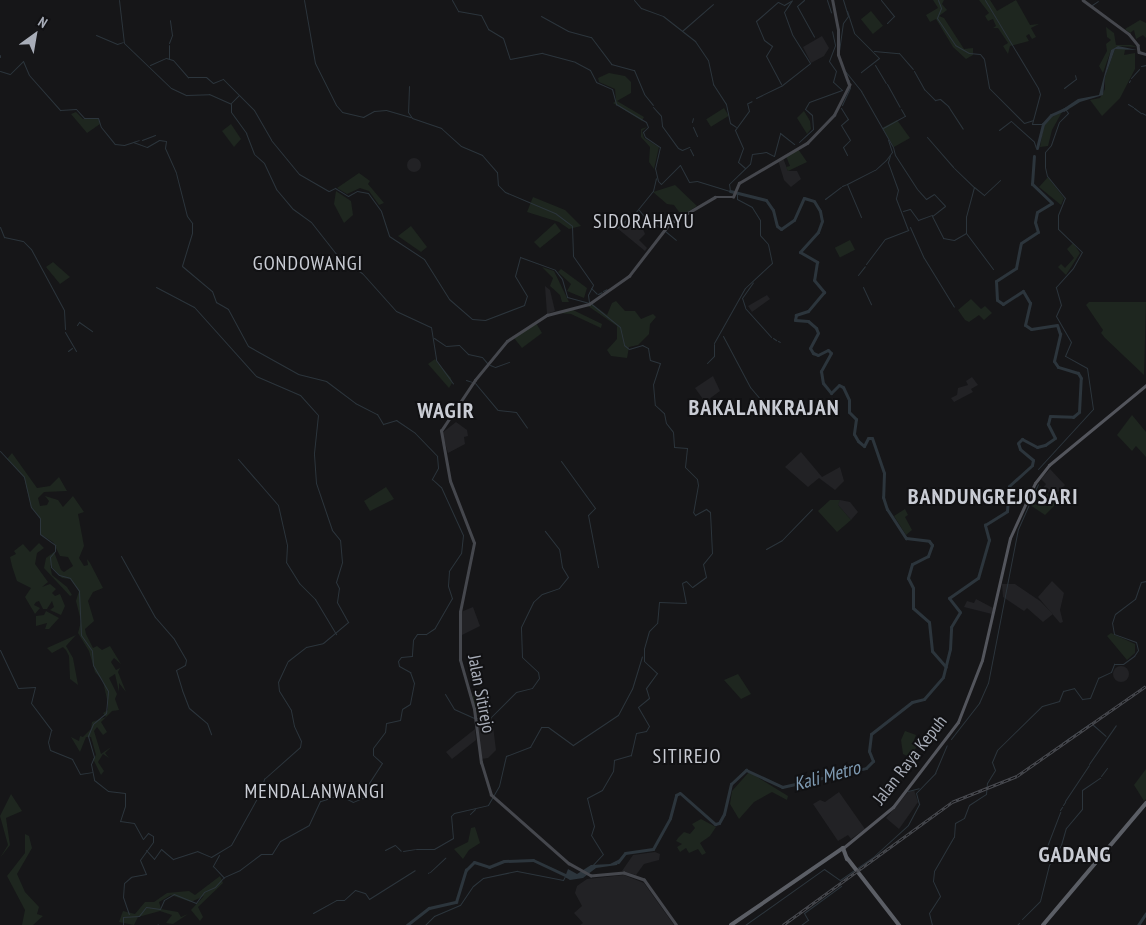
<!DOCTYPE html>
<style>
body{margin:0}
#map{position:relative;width:1146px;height:925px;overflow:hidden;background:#161618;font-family:"PT Sans Narrow",sans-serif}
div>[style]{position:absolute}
.built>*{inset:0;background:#222225}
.round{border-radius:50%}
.green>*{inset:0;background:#1e261f;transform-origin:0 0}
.water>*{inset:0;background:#2c353c}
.stream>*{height:1px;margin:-0.5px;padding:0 0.5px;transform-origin:0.5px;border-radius:0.5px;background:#2c353c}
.river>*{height:3px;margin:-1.5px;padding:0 1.5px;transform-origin:1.5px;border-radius:1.5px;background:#2c353c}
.secondary>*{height:2.5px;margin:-1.25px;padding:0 1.25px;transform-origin:1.25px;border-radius:1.25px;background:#45474d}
.primary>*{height:3px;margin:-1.5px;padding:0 1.5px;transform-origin:1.5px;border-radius:1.5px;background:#53555c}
.trunk>*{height:4px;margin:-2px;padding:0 2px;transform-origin:2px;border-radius:2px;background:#5b5e65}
.rail>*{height:3px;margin-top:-1.5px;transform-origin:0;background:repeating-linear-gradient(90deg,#111113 0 4px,#4a4c52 0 8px);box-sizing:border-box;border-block:1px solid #4a4c52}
span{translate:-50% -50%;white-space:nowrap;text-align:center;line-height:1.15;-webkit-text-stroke:4px #111113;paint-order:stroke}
.street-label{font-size:18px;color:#a8adb8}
.water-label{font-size:19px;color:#7f9bb3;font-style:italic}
.quarter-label{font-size:20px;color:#c9ccd4;letter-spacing:1px}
.district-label{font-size:22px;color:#c9ccd4;font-weight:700;letter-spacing:1px}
.north{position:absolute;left:10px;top:10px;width:50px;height:50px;-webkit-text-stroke:4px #111113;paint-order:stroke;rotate:32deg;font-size:14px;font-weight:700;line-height:20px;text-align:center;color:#a8adb8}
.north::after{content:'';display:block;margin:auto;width:18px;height:22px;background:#a8adb8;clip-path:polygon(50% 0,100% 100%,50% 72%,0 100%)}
</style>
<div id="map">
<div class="built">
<i style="clip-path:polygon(822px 36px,829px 48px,824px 56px,811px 63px,803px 47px)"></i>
<i class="round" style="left:407px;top:158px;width:14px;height:14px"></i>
<i style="clip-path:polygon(783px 158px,788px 171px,797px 171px,801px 179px,791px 187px,784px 180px,778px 160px)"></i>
<i style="clip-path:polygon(628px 218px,636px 226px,642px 227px,645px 234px,639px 240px,647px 248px,645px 251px,617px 228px)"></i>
<i style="clip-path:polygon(545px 286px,550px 290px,555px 311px,547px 314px)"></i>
<i style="clip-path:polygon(767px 295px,770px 299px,752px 312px,748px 306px)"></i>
<i style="clip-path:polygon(713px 376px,720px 391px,705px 402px,695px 388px)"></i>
<i style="clip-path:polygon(972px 377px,978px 385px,971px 389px,973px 392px,954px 402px,951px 398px,957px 395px,958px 388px,968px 385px,966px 381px)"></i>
<i style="clip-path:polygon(456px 422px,467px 430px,468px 436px,464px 437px,465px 444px,448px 453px,442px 433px)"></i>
<i style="clip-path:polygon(801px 452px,822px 477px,840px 467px,844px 481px,835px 490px,819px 478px,808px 487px,785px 467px)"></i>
<i style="clip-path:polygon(1050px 469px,1065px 485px,1054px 496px,1043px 488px,1046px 484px,1041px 479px)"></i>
<i style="clip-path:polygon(840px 500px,850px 502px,858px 512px,851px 520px,837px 504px)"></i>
<i style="clip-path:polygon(1052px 581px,1064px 593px,1060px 610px,1063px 622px,1060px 623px,1038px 597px)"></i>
<i style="clip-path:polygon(1002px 584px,1015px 584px,1040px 601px,1053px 614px,1043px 622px,1027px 608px,1024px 611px,1003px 597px)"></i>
<i style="clip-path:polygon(976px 599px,993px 608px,992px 614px,964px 607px,967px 601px,974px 603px)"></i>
<i style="clip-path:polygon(473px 607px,480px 626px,460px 636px,461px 612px)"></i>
<i class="round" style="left:1113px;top:666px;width:16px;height:16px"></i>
<i style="clip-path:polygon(492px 718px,496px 750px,488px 758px,481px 759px,477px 719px,486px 721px)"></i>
<i style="clip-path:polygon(475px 729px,476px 740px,452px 759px,446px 752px)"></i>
<i style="clip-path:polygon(914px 790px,918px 802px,899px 829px,886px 818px,908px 792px)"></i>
<i style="clip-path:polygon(839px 792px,865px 829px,851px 839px,848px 835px,838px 841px,813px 804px,820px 800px,825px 802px)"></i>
<i style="clip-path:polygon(655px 852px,660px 854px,659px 860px,644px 864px,636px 875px,622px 871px,633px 855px)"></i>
<i style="clip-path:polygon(624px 875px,644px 883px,674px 925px,580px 925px,583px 923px,574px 913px,582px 906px,575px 893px,577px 886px,587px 879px)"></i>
</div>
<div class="green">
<i style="clip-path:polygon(933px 0,944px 0,942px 4px,947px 10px,939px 16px,944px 18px,964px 49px,973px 48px,973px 55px,966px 59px,953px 47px,936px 19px,930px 22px,926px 15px,938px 8px)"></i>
<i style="clip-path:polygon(979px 0,990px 0,997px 11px,1016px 0,1030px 25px,1039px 24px,1031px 28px,1036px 37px,1032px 39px,1029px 34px,1026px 36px,1029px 41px,1010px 46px,1008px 54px,1003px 46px,1008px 43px,998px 28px,993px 28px,996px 26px,993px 19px,988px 21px,985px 16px,989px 13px)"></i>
<i style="left:871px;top:11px;width:19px;height:13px;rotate:51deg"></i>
<i style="clip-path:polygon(1140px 20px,1146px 23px,1146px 38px,1143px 35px,1136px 39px,1134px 30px,1130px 33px,1125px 29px)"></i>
<i style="clip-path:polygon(1106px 27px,1114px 33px,1116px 45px,1131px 45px,1137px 47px,1118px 46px,1111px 50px,1103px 73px,1099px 66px,1107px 51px,1106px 44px,1111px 40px,1107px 37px)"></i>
<i style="clip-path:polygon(1115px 49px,1130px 49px,1125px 50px,1124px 55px,1135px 53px,1135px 69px,1120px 98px,1102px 116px,1090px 100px,1100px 98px,1105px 89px,1105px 77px)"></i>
<i style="clip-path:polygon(609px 73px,625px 76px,631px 82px,631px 93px,617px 101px,644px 117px,642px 121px,613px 103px,616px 101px,615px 89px,599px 82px,598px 78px)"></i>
<i style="left:724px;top:108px;width:9px;height:21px;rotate:58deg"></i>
<i style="clip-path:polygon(804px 111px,810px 121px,811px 129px,807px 134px,797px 118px)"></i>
<i style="clip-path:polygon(76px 112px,83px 119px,98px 118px,100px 124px,87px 133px,71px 114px)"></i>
<i style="clip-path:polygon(1058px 112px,1062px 112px,1052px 130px,1048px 146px,1040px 147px,1044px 124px)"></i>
<i style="clip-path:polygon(897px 120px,910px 138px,894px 147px,882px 128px)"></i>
<i style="clip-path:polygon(231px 124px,241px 139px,234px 147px,222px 131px)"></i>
<i style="clip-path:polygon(647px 127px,642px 131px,644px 138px,659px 147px,654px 169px,649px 162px,650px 147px,641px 137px,641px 129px)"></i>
<i style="clip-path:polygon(798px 149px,807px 162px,788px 171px,786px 167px,790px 166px,786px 156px)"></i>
<i style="clip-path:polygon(359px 173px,370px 181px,368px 184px,384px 203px,379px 205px,369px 191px,360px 188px,347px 194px,337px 188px)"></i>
<i style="clip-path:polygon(1048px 177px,1064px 198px,1061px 205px,1039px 187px)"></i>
<i style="clip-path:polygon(675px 185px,697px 206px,682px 216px,674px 205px,667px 204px,653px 192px)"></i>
<i style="clip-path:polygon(336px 191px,351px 201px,353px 215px,344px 223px,334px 204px)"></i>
<i style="clip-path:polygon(533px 197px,565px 210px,581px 226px,569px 229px,559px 222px,527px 212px)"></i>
<i style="clip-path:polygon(555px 223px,561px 231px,540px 248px,534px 242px)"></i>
<i style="clip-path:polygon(411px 226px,427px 247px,421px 252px,398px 236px)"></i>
<i style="left:850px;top:240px;width:11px;height:17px;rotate:63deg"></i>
<i style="clip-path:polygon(1073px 243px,1080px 253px,1066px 275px,1058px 267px,1061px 264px,1065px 268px,1074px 258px,1067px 249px)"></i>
<i style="clip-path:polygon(53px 262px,70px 277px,60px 284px,46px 267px)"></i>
<i style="clip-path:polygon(542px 267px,554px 271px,569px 302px,562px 302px,560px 295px,550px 286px,553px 278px)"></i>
<i style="clip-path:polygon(561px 269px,587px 288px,584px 298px,567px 291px,571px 284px,558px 272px)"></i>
<i style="clip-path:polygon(971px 299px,981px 309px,985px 306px,992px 313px,984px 320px,979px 315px,969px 322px,965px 320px,958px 310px)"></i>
<i style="clip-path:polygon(616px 301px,625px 311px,635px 311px,641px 319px,653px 314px,656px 317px,650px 324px,649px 334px,638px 345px,629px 347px,627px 358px,611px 356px,607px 350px,617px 339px,617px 326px,588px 306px,591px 303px,607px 315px,612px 303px)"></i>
<i style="clip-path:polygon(1089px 302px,1146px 302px,1144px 375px,1105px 338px,1101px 333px,1103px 330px,1086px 305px)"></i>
<i style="clip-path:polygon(571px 309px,602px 324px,601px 328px,571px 314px,557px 313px)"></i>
<i style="clip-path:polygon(536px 323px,542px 333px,522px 348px,514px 338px)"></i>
<i style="clip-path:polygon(435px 359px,451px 378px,452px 383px,449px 388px,428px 364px)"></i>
<i style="clip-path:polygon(1132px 415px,1146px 432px,1146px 457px,1136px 446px,1132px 451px,1117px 435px)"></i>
<i style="clip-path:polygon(12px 453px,37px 488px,50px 486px,59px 477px,67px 491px,44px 492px,38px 498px,40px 506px,47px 505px,49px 501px,45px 496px,58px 500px,63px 507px,73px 496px,84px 512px,78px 514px,84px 546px,79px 558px,84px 566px,88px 565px,87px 559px,90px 563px,103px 588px,93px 592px,88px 601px,94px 621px,85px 629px,86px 634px,93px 648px,97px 646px,102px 650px,110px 646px,121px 664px,114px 658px,111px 662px,116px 670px,120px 668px,118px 672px,126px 692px,119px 683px,119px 692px,115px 674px,109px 678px,117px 694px,115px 699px,119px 710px,112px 711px,101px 722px,107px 732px,103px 735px,97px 727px,94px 731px,101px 754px,111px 747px,105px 753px,109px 758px,103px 754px,98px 762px,104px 771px,101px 775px,93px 759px,96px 755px,91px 737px,86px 737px,80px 752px,71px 737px,79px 741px,80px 736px,83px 737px,91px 729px,92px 722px,106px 717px,103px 713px,108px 710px,108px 704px,103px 681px,95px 672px,89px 651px,78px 633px,81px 621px,76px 601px,79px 591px,70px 579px,62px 578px,50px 565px,52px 575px,67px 587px,72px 595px,70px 596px,44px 568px,46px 558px,54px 552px,61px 570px,64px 572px,73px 566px,68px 557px,60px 556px,53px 542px,40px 534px,40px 518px,31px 507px,24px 477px,7px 459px)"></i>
<i style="clip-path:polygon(1040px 486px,1057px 503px,1045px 515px,1030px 505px,1034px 488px,1038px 490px)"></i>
<i style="clip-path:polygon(386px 487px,394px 499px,370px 511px,364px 501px)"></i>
<i style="clip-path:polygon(830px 500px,840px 500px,838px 505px,851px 520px,837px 532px,818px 511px)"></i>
<i style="clip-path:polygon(905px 509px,908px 515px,905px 517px,912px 530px,906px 535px,894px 516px)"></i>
<i style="clip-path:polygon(39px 543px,44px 548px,37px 553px,35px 564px,48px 582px,42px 587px,50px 584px,56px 589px,52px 593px,55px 596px,60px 594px,65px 606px,61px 615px,50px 610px,54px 607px,52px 601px,47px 609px,43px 609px,39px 601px,36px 602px,34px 605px,40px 608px,35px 614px,25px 597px,31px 588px,17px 581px,12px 566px,10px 557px,16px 554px,14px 551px,23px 544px,30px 552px)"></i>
<i style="clip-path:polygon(46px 611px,59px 618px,49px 629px,45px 629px,47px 623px,36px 626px,36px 616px,44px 615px)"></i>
<i style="clip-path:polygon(1111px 633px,1135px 644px,1135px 653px,1127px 660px,1107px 636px)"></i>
<i style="clip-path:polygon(76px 635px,66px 646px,73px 658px,78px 685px,70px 679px,69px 656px,66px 650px,63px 647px,52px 653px,47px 648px)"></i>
<i style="clip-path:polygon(738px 674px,751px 694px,741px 699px,724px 680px)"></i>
<i style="clip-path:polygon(482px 692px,490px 712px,477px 715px,472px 697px)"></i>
<i style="clip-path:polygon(905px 731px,916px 735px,914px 740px,919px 744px,909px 757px,903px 754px,901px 740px)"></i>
<i style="clip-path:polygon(1146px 769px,1146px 799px,1144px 801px,1134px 785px)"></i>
<i style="clip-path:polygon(749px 772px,788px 796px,787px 800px,772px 792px,754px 802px,739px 819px,730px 804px,732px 791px)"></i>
<i style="clip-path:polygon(11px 794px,22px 811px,6px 818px,10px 845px,0 858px,8px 845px,0 816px)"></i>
<i style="clip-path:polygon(701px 819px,716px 827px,710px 836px,700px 843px,706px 853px,702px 855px,698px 849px,689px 853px,686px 848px,680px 852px,677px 847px,682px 844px,676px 841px,678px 838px,684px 832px,690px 834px,695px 828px,692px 824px)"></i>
<i style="clip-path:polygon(475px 827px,480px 843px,469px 850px,463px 859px,454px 849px,468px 842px,471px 828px)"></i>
<i style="clip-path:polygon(25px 834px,29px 836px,32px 848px,17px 874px,25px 892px,39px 907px,37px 914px,43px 916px,33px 925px,22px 925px,25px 910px,7px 876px,25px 853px)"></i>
<i style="clip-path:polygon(220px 876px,223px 883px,198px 907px,203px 917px,200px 921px,191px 910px,204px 896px,191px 902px,171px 895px,159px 902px,161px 909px,178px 912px,181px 917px,188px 914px,173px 924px,166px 923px,172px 915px,160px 911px,138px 917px,134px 925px,119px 922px,123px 911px,135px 914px,145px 902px,154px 902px,167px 893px,189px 891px,195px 895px)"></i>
</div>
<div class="water">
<i style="clip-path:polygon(1118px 46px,1137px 50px,1115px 49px,1105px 77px,1103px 95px,1080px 102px,1064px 112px,1063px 109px,1078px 99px,1099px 95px,1111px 50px)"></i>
<i style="clip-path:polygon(620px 859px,617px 865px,596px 868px,583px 878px,570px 880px,565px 877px,568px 869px,577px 874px,591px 865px,610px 864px)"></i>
</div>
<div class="stream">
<i style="left:119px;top:0;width:43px;rotate:83.4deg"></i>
<i style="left:124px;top:43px;width:65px;rotate:43.8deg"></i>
<i style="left:171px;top:88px;width:17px;rotate:25deg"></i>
<i style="left:186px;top:95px;width:23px;rotate:-2deg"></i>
<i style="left:209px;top:94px;width:24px;rotate:24deg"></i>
<i style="left:231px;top:104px;width:8px;rotate:90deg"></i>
<i style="left:231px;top:112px;width:26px;rotate:54deg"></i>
<i style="left:246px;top:133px;width:22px;rotate:69deg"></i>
<i style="left:254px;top:154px;width:13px;rotate:42deg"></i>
<i style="left:264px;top:163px;width:29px;rotate:65deg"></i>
<i style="left:276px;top:189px;width:26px;rotate:50deg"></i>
<i style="left:293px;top:209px;width:22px;rotate:36deg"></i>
<i style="left:311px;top:222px;width:42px;rotate:51.8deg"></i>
<i style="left:337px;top:255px;width:31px;rotate:36deg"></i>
<i style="left:362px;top:273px;width:51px;rotate:48.2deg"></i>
<i style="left:396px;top:311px;width:38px;rotate:25deg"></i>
<i style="left:431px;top:327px;width:33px;rotate:81deg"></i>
<i style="left:436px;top:360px;width:29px;rotate:54deg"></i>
<i style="left:304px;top:0;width:64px;rotate:80.1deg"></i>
<i style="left:315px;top:63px;width:47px;rotate:63.4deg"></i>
<i style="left:336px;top:105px;width:9px;rotate:49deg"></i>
<i style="left:342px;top:112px;width:22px;rotate:13deg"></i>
<i style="left:363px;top:117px;width:13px;rotate:-29deg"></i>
<i style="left:374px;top:111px;width:12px;rotate:-5deg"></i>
<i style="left:386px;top:110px;width:26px;rotate:16deg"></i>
<i style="left:452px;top:0;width:13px;rotate:61deg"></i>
<i style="left:458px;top:11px;width:23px;rotate:10deg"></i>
<i style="left:481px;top:15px;width:16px;rotate:63deg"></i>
<i style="left:488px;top:29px;width:17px;rotate:31deg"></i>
<i style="left:503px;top:38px;width:22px;rotate:72deg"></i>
<i style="left:510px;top:59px;width:33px;rotate:-11deg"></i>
<i style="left:542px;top:53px;width:34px;rotate:15deg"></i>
<i style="left:575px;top:62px;width:17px;rotate:28deg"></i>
<i style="left:590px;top:70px;width:13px;rotate:63deg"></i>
<i style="left:596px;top:82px;width:17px;rotate:24deg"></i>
<i style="left:612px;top:89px;width:16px;rotate:75deg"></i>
<i style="left:616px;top:104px;width:35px;rotate:31deg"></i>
<i style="left:646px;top:122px;width:5px;rotate:68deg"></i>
<i style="left:648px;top:127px;width:7px;rotate:135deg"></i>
<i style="left:643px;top:132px;width:5px;rotate:68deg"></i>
<i style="left:645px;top:137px;width:18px;rotate:34deg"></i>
<i style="left:660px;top:147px;width:22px;rotate:103deg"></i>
<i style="left:655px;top:168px;width:13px;rotate:77deg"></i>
<i style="left:658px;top:181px;width:4px;rotate:45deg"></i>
<i style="left:661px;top:184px;width:27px;rotate:-45deg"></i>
<i style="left:680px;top:165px;width:19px;rotate:62deg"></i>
<i style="left:689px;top:182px;width:8px;rotate:-7deg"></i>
<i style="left:697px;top:181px;width:34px;rotate:17deg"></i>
<i style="left:730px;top:191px;width:7px;rotate:-98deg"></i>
<i style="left:729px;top:184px;width:29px;rotate:-44deg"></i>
<i style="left:750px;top:164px;width:10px;rotate:-79deg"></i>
<i style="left:752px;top:154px;width:14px;rotate:-8deg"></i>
<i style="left:766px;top:152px;width:9px;rotate:27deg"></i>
<i style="left:774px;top:156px;width:24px;rotate:-75deg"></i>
<i style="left:780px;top:133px;width:18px;rotate:38deg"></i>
<i style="left:634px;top:0;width:11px;rotate:49deg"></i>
<i style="left:641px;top:8px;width:23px;rotate:20deg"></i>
<i style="left:663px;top:16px;width:41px;rotate:38deg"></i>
<i style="left:695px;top:41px;width:23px;rotate:56deg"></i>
<i style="left:708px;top:60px;width:25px;rotate:78deg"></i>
<i style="left:713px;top:84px;width:24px;rotate:57deg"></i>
<i style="left:726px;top:104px;width:19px;rotate:78deg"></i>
<i style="left:730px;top:123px;width:7px;rotate:34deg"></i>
<i style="left:804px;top:0;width:9px;rotate:139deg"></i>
<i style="left:797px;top:6px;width:35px;rotate:61deg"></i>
<i style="left:827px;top:0;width:13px;rotate:72deg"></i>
<i style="left:881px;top:0;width:21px;rotate:51deg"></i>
<i style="left:894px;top:16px;width:10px;rotate:135deg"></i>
<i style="left:938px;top:0;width:9px;rotate:69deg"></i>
<i style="left:941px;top:8px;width:11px;rotate:112deg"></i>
<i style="left:937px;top:18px;width:32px;rotate:56deg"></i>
<i style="left:955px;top:45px;width:16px;rotate:30deg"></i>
<i style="left:969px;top:53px;width:11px;rotate:5deg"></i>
<i style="left:980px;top:54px;width:6px;rotate:51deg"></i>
<i style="left:984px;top:59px;width:29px;rotate:80deg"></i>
<i style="left:989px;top:88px;width:49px;rotate:45deg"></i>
<i style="left:1024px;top:123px;width:9px;rotate:-18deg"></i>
<i style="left:985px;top:0;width:103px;rotate:58.9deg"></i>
<i style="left:1038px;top:88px;width:6px;rotate:72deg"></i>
<i style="left:1040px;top:94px;width:31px;rotate:105deg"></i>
<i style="left:1032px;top:124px;width:11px"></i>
<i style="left:1092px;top:5px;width:7px;rotate:-34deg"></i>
<i style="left:847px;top:11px;width:23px;rotate:72deg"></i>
<i style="left:854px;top:33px;width:35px;rotate:45deg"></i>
<i style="left:879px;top:58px;width:23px;rotate:142deg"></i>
<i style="left:541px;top:16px;width:31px;rotate:29deg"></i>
<i style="left:568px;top:31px;width:24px;rotate:15deg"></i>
<i style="left:591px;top:37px;width:34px;rotate:53deg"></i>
<i style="left:611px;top:64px;width:24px;rotate:15deg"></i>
<i style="left:634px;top:70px;width:26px;rotate:67deg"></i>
<i style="left:644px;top:94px;width:14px;rotate:51deg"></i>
<i style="left:682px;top:31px;width:41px;rotate:-41.1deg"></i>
<i style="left:96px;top:35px;width:23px;rotate:23deg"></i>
<i style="left:117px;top:44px;width:6px;rotate:-18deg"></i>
<i style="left:169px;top:43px;width:9px;rotate:-69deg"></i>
<i style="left:172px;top:35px;width:15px;rotate:-98deg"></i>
<i style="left:169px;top:45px;width:14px;rotate:90deg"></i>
<i style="left:839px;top:51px;width:28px;rotate:-82deg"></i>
<i style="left:843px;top:23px;width:9px;rotate:-54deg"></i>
<i style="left:848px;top:16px;width:17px;rotate:-107deg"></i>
<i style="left:874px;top:51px;width:25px;rotate:5deg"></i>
<i style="left:899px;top:53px;width:21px;rotate:49deg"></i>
<i style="left:0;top:55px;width:2px;rotate:90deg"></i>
<i style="left:150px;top:65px;width:17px;rotate:-24deg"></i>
<i style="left:166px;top:58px;width:7px;rotate:16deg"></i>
<i style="left:173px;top:60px;width:23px;rotate:49deg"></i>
<i style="left:188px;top:77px;width:18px"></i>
<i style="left:206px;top:77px;width:9px;rotate:41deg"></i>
<i style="left:213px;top:83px;width:11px;rotate:-22deg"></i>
<i style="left:223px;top:79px;width:44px;rotate:45deg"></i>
<i style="left:254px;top:110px;width:34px;rotate:60deg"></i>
<i style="left:271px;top:140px;width:44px;rotate:50.5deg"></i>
<i style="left:299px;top:174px;width:34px;rotate:30deg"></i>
<i style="left:329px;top:191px;width:7px;rotate:-27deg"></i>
<i style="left:335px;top:188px;width:15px;rotate:32deg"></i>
<i style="left:348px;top:196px;width:10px;rotate:-29deg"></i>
<i style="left:357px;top:191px;width:11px;rotate:10deg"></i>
<i style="left:368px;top:193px;width:22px;rotate:54deg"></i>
<i style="left:381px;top:211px;width:26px;rotate:72deg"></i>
<i style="left:389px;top:236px;width:42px;rotate:33.3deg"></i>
<i style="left:424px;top:259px;width:47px;rotate:58deg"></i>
<i style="left:449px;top:299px;width:30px;rotate:41deg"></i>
<i style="left:472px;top:319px;width:13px;rotate:4deg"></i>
<i style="left:485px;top:320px;width:42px;rotate:-21deg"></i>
<i style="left:524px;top:305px;width:9px;rotate:-72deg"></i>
<i style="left:527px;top:296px;width:23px;rotate:-121deg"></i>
<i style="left:515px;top:276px;width:20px;rotate:-75deg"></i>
<i style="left:520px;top:257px;width:37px;rotate:20deg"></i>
<i style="left:555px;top:270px;width:11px;rotate:52deg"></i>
<i style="left:562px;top:279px;width:19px;rotate:74deg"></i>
<i style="left:567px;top:297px;width:23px;rotate:15deg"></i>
<i style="left:875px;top:65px;width:21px;rotate:59deg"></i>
<i style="left:1141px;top:66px;width:5px;rotate:-11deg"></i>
<i style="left:0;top:71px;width:10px;rotate:17deg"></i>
<i style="left:10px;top:74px;width:18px;rotate:-45deg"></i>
<i style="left:23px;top:61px;width:15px;rotate:67deg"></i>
<i style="left:29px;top:75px;width:47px;rotate:48.5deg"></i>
<i style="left:60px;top:110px;width:16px;rotate:-4deg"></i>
<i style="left:76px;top:109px;width:12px;rotate:48deg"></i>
<i style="left:84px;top:118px;width:14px"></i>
<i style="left:98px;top:118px;width:9px;rotate:72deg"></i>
<i style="left:101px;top:127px;width:22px;rotate:51deg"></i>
<i style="left:115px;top:144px;width:9px;rotate:6deg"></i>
<i style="left:124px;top:145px;width:9px;rotate:-18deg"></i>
<i style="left:133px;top:142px;width:15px;rotate:20deg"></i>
<i style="left:147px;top:147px;width:14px;rotate:-30deg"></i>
<i style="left:159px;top:140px;width:7px;rotate:8deg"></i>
<i style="left:166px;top:141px;width:7px;rotate:98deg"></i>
<i style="left:165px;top:148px;width:27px;rotate:66deg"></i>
<i style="left:176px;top:173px;width:44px;rotate:75.7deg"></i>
<i style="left:187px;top:216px;width:9px;rotate:54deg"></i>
<i style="left:192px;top:223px;width:10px;rotate:90deg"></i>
<i style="left:192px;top:233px;width:34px;rotate:107deg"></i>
<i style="left:182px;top:266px;width:39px;rotate:40deg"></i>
<i style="left:212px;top:291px;width:12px;rotate:70deg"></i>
<i style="left:216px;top:302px;width:14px;rotate:30deg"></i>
<i style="left:228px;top:309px;width:42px;rotate:61.6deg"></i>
<i style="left:248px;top:346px;width:57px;rotate:29.2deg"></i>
<i style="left:298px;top:374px;width:29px;rotate:14deg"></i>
<i style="left:326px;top:381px;width:36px;rotate:37deg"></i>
<i style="left:355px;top:403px;width:25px;rotate:27deg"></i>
<i style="left:377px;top:414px;width:12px;rotate:59deg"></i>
<i style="left:383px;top:424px;width:14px;rotate:-17deg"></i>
<i style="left:396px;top:420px;width:23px;rotate:34deg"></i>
<i style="left:415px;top:433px;width:32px;rotate:46deg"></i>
<i style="left:437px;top:456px;width:12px;rotate:85deg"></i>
<i style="left:438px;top:468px;width:13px;rotate:119deg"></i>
<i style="left:432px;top:479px;width:12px;rotate:42deg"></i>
<i style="left:441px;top:487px;width:53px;rotate:65.4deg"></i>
<i style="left:463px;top:535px;width:18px;rotate:96deg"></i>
<i style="left:461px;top:553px;width:22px;rotate:124deg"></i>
<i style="left:449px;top:571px;width:15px;rotate:94deg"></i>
<i style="left:448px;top:586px;width:13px;rotate:72deg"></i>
<i style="left:452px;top:598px;width:34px;rotate:120deg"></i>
<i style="left:435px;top:628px;width:11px;rotate:146deg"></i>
<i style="left:426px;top:634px;width:9px;rotate:180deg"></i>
<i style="left:417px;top:634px;width:7px;rotate:124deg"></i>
<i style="left:413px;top:640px;width:16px;rotate:94deg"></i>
<i style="left:412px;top:656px;width:11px;rotate:175deg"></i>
<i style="left:401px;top:657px;width:5px;rotate:127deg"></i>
<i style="left:398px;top:661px;width:5px;rotate:79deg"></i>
<i style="left:399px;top:666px;width:13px;rotate:29deg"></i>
<i style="left:410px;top:672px;width:12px;rotate:70deg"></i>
<i style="left:414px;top:683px;width:21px;rotate:101deg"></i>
<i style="left:410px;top:704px;width:9px;rotate:148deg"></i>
<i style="left:402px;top:709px;width:11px;rotate:100deg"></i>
<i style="left:400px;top:720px;width:14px;rotate:168deg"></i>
<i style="left:386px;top:723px;width:9px;rotate:96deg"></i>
<i style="left:385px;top:732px;width:20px;rotate:127deg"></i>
<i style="left:373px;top:748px;width:7px;rotate:90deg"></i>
<i style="left:373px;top:755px;width:12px;rotate:42deg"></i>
<i style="left:382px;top:763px;width:27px;rotate:123deg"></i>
<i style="left:367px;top:786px;width:10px;rotate:90deg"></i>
<i style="left:367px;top:796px;width:15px;rotate:157deg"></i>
<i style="left:353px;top:802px;width:16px;rotate:-153deg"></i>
<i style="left:339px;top:795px;width:20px;rotate:162deg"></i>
<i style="left:320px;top:801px;width:26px;rotate:115deg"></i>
<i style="left:309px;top:825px;width:33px;rotate:151deg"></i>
<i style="left:280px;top:841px;width:15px;rotate:122deg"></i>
<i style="left:272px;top:854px;width:11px;rotate:180deg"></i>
<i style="left:261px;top:854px;width:26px;rotate:143deg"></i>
<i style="left:240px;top:870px;width:17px;rotate:156deg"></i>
<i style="left:224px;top:877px;width:13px;rotate:132deg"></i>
<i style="left:215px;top:887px;width:12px;rotate:156deg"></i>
<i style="left:204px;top:892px;width:14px;rotate:126deg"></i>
<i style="left:196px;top:903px;width:24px;rotate:-158deg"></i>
<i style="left:174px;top:894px;width:12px;rotate:149deg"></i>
<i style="left:164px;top:900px;width:10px;rotate:114deg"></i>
<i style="left:160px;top:909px;width:14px;rotate:-172deg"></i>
<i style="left:146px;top:907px;width:11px;rotate:128deg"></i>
<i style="left:139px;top:916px;width:16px;rotate:176deg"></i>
<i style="left:123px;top:917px;width:8px;rotate:90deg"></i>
<i style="left:845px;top:71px;width:26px;rotate:51deg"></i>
<i style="left:861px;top:91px;width:64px;rotate:60.3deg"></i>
<i style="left:893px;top:147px;width:8px;rotate:76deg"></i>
<i style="left:895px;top:155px;width:40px;rotate:57.1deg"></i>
<i style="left:917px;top:189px;width:13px;rotate:48deg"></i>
<i style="left:926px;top:199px;width:9px;rotate:-32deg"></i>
<i style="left:934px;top:194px;width:16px;rotate:47deg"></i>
<i style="left:945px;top:206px;width:16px;rotate:142deg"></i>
<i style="left:932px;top:216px;width:25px;rotate:63deg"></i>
<i style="left:943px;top:238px;width:11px;rotate:10deg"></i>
<i style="left:954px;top:240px;width:14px;rotate:-30deg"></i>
<i style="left:966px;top:233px;width:45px;rotate:53.1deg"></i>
<i style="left:914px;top:71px;width:21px;rotate:61deg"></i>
<i style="left:924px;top:89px;width:16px;rotate:45deg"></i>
<i style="left:935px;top:100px;width:5px;rotate:-11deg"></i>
<i style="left:940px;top:99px;width:11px;rotate:41deg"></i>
<i style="left:948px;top:106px;width:27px;rotate:57deg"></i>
<i style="left:1131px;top:78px;width:12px;rotate:-48deg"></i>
<i style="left:1129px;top:82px;width:2px;rotate:-63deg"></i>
<i style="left:781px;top:84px;width:32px;rotate:-118deg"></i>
<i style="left:766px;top:56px;width:12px;rotate:-59deg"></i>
<i style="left:772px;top:46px;width:10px;rotate:-143deg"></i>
<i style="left:764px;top:40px;width:21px;rotate:-113deg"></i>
<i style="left:756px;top:21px;width:29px;rotate:-41deg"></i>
<i style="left:778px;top:2px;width:7px;rotate:27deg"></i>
<i style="left:784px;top:5px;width:8px;rotate:-30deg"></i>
<i style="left:887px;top:84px;width:26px;rotate:61deg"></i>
<i style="left:409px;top:86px;width:26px;rotate:92deg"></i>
<i style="left:408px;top:112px;width:7px;rotate:56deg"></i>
<i style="left:412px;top:118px;width:31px;rotate:19deg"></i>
<i style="left:441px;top:128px;width:27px;rotate:42deg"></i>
<i style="left:461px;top:146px;width:23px;rotate:23deg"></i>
<i style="left:482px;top:155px;width:23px;rotate:49deg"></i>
<i style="left:497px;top:172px;width:13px;rotate:86deg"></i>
<i style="left:498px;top:185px;width:10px;rotate:45deg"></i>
<i style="left:505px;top:192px;width:54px;rotate:22.8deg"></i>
<i style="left:555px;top:213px;width:21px;rotate:37deg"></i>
<i style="left:572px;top:226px;width:30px;rotate:88deg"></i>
<i style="left:573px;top:256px;width:35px;rotate:55deg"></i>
<i style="left:593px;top:285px;width:11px;rotate:117deg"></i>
<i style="left:588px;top:295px;width:7px;rotate:82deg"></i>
<i style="left:589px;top:302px;width:40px;rotate:39deg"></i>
<i style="left:620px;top:327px;width:18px;rotate:77deg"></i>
<i style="left:624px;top:345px;width:6px;rotate:39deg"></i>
<i style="left:629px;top:349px;width:14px;rotate:-17deg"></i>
<i style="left:642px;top:345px;width:7px;rotate:27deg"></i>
<i style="left:648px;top:348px;width:12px;rotate:81deg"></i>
<i style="left:650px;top:360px;width:10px;rotate:17deg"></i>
<i style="left:660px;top:363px;width:22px;rotate:108deg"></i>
<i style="left:653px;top:384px;width:21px;rotate:85deg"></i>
<i style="left:655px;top:405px;width:12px;rotate:42deg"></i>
<i style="left:664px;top:413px;width:10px;rotate:79deg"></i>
<i style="left:666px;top:423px;width:11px;rotate:52deg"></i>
<i style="left:673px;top:432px;width:15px;rotate:86deg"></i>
<i style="left:674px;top:447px;width:13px;rotate:4deg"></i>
<i style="left:687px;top:448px;width:19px;rotate:96deg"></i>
<i style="left:685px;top:467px;width:17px;rotate:45deg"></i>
<i style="left:697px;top:479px;width:6px;rotate:81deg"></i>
<i style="left:698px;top:485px;width:27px;rotate:100deg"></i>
<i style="left:693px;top:512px;width:4px;rotate:56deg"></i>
<i style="left:695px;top:515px;width:13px;rotate:-29deg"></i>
<i style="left:706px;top:509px;width:5px;rotate:37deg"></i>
<i style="left:710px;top:512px;width:41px;rotate:87.2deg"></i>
<i style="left:712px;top:553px;width:14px;rotate:129deg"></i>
<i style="left:703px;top:564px;width:13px;rotate:77deg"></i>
<i style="left:706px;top:577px;width:17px;rotate:144deg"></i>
<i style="left:692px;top:587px;width:8px;rotate:-135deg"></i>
<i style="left:686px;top:581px;width:4px;rotate:153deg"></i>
<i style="left:682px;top:583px;width:20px;rotate:79deg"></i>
<i style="left:686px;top:603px;width:27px;rotate:-178deg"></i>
<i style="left:659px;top:602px;width:21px;rotate:95deg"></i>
<i style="left:657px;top:623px;width:11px;rotate:135deg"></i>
<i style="left:649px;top:631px;width:18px;rotate:106deg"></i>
<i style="left:644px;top:648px;width:13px;rotate:90deg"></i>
<i style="left:644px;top:661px;width:18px;rotate:43deg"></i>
<i style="left:657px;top:673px;width:19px;rotate:126deg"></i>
<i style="left:646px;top:688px;width:10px;rotate:73deg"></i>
<i style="left:649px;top:698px;width:14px;rotate:141deg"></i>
<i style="left:638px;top:707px;width:22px;rotate:60deg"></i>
<i style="left:649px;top:726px;width:6px;rotate:121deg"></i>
<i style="left:646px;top:731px;width:10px;rotate:169deg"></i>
<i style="left:636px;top:733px;width:23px;rotate:103deg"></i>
<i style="left:631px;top:755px;width:18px;rotate:164deg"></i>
<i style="left:614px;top:760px;width:11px;rotate:95deg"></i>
<i style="left:613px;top:771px;width:22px;rotate:120deg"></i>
<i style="left:602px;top:790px;width:17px;rotate:152deg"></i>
<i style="left:587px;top:798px;width:29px;rotate:76deg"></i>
<i style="left:594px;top:826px;width:9px;rotate:108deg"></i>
<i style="left:591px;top:835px;width:22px;rotate:58deg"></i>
<i style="left:603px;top:854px;width:18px;rotate:133deg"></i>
<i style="left:1064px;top:88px;width:15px;rotate:-37deg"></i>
<i style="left:1076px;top:79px;width:4px;rotate:-104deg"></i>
<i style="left:756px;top:98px;width:28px;rotate:-26deg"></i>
<i style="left:781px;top:86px;width:37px;rotate:-38deg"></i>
<i style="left:810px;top:63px;width:34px;rotate:-122deg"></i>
<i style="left:792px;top:34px;width:23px;rotate:-110deg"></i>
<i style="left:784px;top:12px;width:14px;rotate:-56deg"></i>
<i style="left:231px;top:103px;width:11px;rotate:-45deg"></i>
<i style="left:748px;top:103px;width:4px;rotate:-27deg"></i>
<i style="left:1128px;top:104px;width:6px;rotate:31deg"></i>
<i style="left:842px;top:105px;width:19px;rotate:-65deg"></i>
<i style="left:850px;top:88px;width:8px;rotate:-97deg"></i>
<i style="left:653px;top:107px;width:12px;rotate:48deg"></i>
<i style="left:661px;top:116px;width:10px;rotate:84deg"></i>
<i style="left:662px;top:126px;width:27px;rotate:54deg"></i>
<i style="left:678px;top:148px;width:4px;rotate:27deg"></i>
<i style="left:682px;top:150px;width:8px;rotate:-23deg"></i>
<i style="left:841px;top:108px;width:13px;rotate:58deg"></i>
<i style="left:848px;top:119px;width:9px;rotate:139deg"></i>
<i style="left:841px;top:125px;width:17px;rotate:59deg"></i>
<i style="left:850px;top:140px;width:10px;rotate:135deg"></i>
<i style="left:843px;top:147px;width:9px;rotate:63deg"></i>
<i style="left:1134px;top:108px;width:9px;rotate:36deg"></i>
<i style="left:1142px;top:113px;width:4px;rotate:27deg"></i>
<i style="left:692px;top:122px;width:4px;rotate:-76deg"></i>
<i style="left:693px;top:127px;width:10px;rotate:66deg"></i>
<i style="left:883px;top:128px;width:25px;rotate:-29deg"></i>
<i style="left:905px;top:116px;width:8px;rotate:-120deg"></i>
<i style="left:999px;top:130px;width:15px;rotate:-37deg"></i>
<i style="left:1011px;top:121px;width:31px;rotate:42deg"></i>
<i style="left:1034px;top:142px;width:6px;rotate:72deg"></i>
<i style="left:927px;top:137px;width:40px;rotate:49deg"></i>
<i style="left:142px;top:140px;width:14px;rotate:-21deg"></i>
<i style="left:133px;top:142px;width:6px;rotate:-18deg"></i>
<i style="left:799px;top:142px;width:19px;rotate:-43deg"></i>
<i style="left:813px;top:129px;width:14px;rotate:-94deg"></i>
<i style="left:812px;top:115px;width:9px;rotate:-139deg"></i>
<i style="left:805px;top:109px;width:8px;rotate:-60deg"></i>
<i style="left:809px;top:102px;width:35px;rotate:-20deg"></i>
<i style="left:842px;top:90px;width:12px;rotate:-138deg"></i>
<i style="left:833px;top:82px;width:11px;rotate:-75deg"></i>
<i style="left:836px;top:71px;width:12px;rotate:-125deg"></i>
<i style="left:829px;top:61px;width:17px;rotate:-69deg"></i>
<i style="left:835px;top:45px;width:14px;rotate:-102deg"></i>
<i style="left:690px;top:149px;width:7px;rotate:63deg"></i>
<i style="left:745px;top:168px;width:9px;rotate:-139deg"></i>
<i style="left:738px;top:162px;width:15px;rotate:-70deg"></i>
<i style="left:743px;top:148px;width:20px;rotate:-114deg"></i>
<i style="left:735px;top:130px;width:24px;rotate:-54deg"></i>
<i style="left:749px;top:111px;width:8px;rotate:-104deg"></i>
<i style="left:954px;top:168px;width:28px;rotate:44deg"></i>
<i style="left:974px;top:187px;width:30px;rotate:105deg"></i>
<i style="left:966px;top:216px;width:17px;rotate:90deg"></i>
<i style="left:842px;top:186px;width:5px;rotate:-22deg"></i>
<i style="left:974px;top:187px;width:13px;rotate:39deg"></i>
<i style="left:984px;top:195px;width:22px;rotate:-43deg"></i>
<i style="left:825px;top:199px;width:20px;rotate:-37deg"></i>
<i style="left:639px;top:210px;width:14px;rotate:51deg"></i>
<i style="left:648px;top:221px;width:17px;rotate:25deg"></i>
<i style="left:903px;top:211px;width:7px;rotate:-16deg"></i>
<i style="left:910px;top:209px;width:14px;rotate:54deg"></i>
<i style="left:918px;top:220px;width:15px;rotate:-20deg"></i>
<i style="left:635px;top:213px;width:28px;rotate:-51deg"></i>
<i style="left:653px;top:191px;width:13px;rotate:-77deg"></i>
<i style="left:861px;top:217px;width:36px;rotate:-113deg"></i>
<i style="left:847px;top:184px;width:31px;rotate:-27deg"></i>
<i style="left:875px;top:170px;width:15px;rotate:-42deg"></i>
<i style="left:886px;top:160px;width:10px;rotate:-53deg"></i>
<i style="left:892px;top:152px;width:13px;rotate:-108deg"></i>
<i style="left:0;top:227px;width:11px;rotate:68deg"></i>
<i style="left:4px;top:237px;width:19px;rotate:12deg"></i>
<i style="left:23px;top:241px;width:11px;rotate:45deg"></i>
<i style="left:31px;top:249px;width:69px;rotate:61.6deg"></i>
<i style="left:64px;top:310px;width:19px;rotate:87deg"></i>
<i style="left:910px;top:227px;width:34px;rotate:66deg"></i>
<i style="left:924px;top:258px;width:57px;rotate:58.5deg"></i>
<i style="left:617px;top:228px;width:21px;rotate:-41deg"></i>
<i style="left:665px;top:231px;width:14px;rotate:39deg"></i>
<i style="left:866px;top:264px;width:31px;rotate:-53deg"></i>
<i style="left:885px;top:239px;width:25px;rotate:-21deg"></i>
<i style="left:908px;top:230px;width:34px;rotate:-111deg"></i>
<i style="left:896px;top:198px;width:8px;rotate:-76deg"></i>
<i style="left:898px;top:190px;width:30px;rotate:-110deg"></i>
<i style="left:888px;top:162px;width:7px;rotate:-74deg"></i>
<i style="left:858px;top:275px;width:11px;rotate:-52deg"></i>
<i style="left:863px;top:287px;width:19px;rotate:65deg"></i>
<i style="left:591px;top:288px;width:8px;rotate:45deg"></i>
<i style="left:603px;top:291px;width:4px;rotate:-27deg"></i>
<i style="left:598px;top:294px;width:4px;rotate:-27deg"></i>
<i style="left:745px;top:307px;width:9px;rotate:-108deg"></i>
<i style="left:742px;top:298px;width:19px;rotate:-55deg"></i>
<i style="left:745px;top:308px;width:39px;rotate:48deg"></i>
<i style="left:77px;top:325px;width:4px;rotate:-56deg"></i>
<i style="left:79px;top:322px;width:16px;rotate:35deg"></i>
<i style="left:65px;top:332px;width:22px;rotate:60deg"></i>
<i style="left:723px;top:336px;width:58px;rotate:62.1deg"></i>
<i style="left:750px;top:387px;width:23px;rotate:50deg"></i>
<i style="left:434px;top:338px;width:14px;rotate:34deg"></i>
<i style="left:446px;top:346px;width:13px;rotate:-4deg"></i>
<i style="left:459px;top:345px;width:13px;rotate:45deg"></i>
<i style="left:468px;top:354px;width:14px;rotate:12deg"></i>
<i style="left:482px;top:357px;width:8px;rotate:50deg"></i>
<i style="left:773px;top:338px;width:4px;rotate:34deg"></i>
<i style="left:778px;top:341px;width:2px;rotate:27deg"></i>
<i style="left:714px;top:343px;width:63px;rotate:-60.6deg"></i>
<i style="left:745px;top:288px;width:37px;rotate:-43deg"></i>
<i style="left:772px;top:263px;width:19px;rotate:-102deg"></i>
<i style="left:768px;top:244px;width:12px;rotate:-132deg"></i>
<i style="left:760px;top:235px;width:15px;rotate:-90deg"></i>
<i style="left:760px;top:220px;width:15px;rotate:-122deg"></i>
<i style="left:752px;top:207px;width:17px;rotate:-152deg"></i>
<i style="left:737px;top:199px;width:7px;rotate:-90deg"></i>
<i style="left:68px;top:351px;width:5px;rotate:-37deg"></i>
<i style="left:707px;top:363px;width:10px;rotate:-45deg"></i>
<i style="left:714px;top:356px;width:12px;rotate:-90deg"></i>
<i style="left:490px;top:365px;width:5px;rotate:22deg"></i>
<i style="left:495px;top:367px;width:15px;rotate:-20deg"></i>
<i style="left:466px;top:380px;width:6px;rotate:18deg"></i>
<i style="left:475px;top:383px;width:35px;rotate:50deg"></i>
<i style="left:498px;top:410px;width:18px;rotate:6deg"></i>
<i style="left:516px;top:412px;width:19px;rotate:55deg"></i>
<i style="left:0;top:451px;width:35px;rotate:47deg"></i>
<i style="left:24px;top:477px;width:31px;rotate:77deg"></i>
<i style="left:31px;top:507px;width:14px;rotate:51deg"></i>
<i style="left:40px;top:518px;width:16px;rotate:90deg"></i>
<i style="left:40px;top:534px;width:19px;rotate:36deg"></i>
<i style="left:55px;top:545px;width:6px;rotate:90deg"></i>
<i style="left:55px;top:551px;width:8px;rotate:130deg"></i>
<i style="left:50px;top:557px;width:10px;rotate:84deg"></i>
<i style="left:51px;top:567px;width:11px;rotate:45deg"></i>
<i style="left:59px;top:575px;width:11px;rotate:15deg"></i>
<i style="left:70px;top:578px;width:16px;rotate:55deg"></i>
<i style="left:79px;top:591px;width:44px;rotate:87.4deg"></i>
<i style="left:81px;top:635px;width:19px;rotate:55deg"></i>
<i style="left:92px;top:651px;width:14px;rotate:86deg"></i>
<i style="left:93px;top:665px;width:30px;rotate:60deg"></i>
<i style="left:108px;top:691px;width:22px;rotate:95deg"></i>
<i style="left:106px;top:713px;width:17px;rotate:140deg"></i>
<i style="left:93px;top:724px;width:13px;rotate:113deg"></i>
<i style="left:88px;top:736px;width:22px;rotate:74deg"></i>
<i style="left:94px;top:757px;width:8px;rotate:113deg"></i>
<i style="left:91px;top:764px;width:16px;rotate:79deg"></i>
<i style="left:94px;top:780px;width:18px;rotate:38deg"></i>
<i style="left:108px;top:791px;width:17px;rotate:7deg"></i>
<i style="left:125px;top:793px;width:13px;rotate:90deg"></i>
<i style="left:125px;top:806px;width:16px;rotate:108deg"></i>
<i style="left:120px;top:821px;width:14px;rotate:8deg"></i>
<i style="left:134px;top:823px;width:18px;rotate:61deg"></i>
<i style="left:143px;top:839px;width:8px;rotate:-50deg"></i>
<i style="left:148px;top:833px;width:6px;rotate:31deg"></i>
<i style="left:153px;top:836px;width:6px;rotate:90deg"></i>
<i style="left:153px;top:842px;width:22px;rotate:126deg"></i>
<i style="left:140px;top:860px;width:15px;rotate:67deg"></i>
<i style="left:146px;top:874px;width:15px;rotate:169deg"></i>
<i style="left:131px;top:877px;width:9px;rotate:139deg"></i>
<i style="left:124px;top:883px;width:14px;rotate:94deg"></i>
<i style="left:123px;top:897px;width:18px;rotate:71deg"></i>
<i style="left:238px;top:459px;width:61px;rotate:49deg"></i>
<i style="left:278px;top:505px;width:41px;rotate:77.3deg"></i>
<i style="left:287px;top:545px;width:17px;rotate:93deg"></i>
<i style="left:286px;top:562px;width:25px;rotate:58deg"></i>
<i style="left:299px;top:583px;width:23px;rotate:45deg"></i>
<i style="left:315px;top:599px;width:41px;rotate:59deg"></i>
<i style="left:561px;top:461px;width:58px;rotate:54.1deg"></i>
<i style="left:595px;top:508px;width:10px;rotate:135deg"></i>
<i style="left:588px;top:515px;width:53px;rotate:79.1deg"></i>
<i style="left:1038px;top:469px;width:81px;rotate:-47.5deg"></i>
<i style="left:1093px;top:409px;width:41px;rotate:-98.3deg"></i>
<i style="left:1087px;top:368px;width:25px;rotate:-151deg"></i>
<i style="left:1065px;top:356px;width:15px;rotate:-67deg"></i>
<i style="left:1071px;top:342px;width:30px;rotate:-120deg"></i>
<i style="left:1056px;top:316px;width:12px;rotate:-66deg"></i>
<i style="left:1061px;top:305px;width:19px;rotate:-106deg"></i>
<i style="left:1056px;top:287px;width:25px;rotate:-48deg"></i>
<i style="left:1073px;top:268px;width:18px;rotate:-61deg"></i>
<i style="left:1082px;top:252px;width:33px;rotate:-136deg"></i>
<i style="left:1058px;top:229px;width:14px;rotate:-90deg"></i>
<i style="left:1058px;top:215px;width:18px;rotate:-68deg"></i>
<i style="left:1065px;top:198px;width:28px;rotate:-129deg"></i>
<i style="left:1047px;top:176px;width:9px;rotate:-103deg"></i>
<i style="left:1045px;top:167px;width:15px;rotate:-90deg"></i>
<i style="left:1045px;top:152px;width:9px;rotate:-49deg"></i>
<i style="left:1051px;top:145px;width:24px;rotate:-71deg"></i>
<i style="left:1059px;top:122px;width:13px;rotate:-45deg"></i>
<i style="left:1068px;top:113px;width:4px;rotate:-124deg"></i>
<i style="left:766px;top:549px;width:18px;rotate:-29deg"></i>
<i style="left:782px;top:540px;width:43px;rotate:-45.9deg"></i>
<i style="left:121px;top:556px;width:70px;rotate:60.9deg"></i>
<i style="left:155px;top:617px;width:29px;rotate:49deg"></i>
<i style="left:174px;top:639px;width:24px;rotate:60deg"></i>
<i style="left:186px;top:660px;width:5px;rotate:101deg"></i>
<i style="left:185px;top:665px;width:10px;rotate:151deg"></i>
<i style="left:176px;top:670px;width:21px;rotate:73deg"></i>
<i style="left:182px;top:690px;width:19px;rotate:69deg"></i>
<i style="left:189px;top:708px;width:23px;rotate:40deg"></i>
<i style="left:207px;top:723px;width:12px;rotate:70deg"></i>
<i style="left:0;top:650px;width:42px;rotate:64.7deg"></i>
<i style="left:18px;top:688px;width:17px;rotate:-3deg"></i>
<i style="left:35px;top:687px;width:16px;rotate:104deg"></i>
<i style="left:31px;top:703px;width:34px;rotate:53deg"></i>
<i style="left:51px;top:730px;width:12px;rotate:104deg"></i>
<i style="left:48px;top:742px;width:8px;rotate:76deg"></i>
<i style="left:50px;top:750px;width:24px;rotate:22deg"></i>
<i style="left:72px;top:759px;width:17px;rotate:62deg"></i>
<i style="left:80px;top:774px;width:12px;rotate:-9deg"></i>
<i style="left:445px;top:694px;width:17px;rotate:59deg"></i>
<i style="left:454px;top:709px;width:22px;rotate:24deg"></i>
<i style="left:477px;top:718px;width:12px;rotate:5deg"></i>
<i style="left:489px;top:719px;width:38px;rotate:-45deg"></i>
<i style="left:516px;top:692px;width:16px;rotate:-14deg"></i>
<i style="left:532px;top:688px;width:12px;rotate:-55deg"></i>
<i style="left:539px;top:678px;width:6px;rotate:-99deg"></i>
<i style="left:538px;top:672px;width:22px;rotate:-137deg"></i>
<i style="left:522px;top:657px;width:30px;rotate:-92deg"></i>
<i style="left:521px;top:627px;width:28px;rotate:-64deg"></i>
<i style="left:533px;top:602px;width:12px;rotate:-42deg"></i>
<i style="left:542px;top:594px;width:18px;rotate:-19deg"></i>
<i style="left:559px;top:588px;width:14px;rotate:-51deg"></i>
<i style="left:568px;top:577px;width:12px;rotate:-121deg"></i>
<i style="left:562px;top:567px;width:18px;rotate:-99deg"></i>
<i style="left:559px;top:549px;width:23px;rotate:-128deg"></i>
<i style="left:1092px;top:724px;width:18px;rotate:41deg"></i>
<i style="left:951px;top:739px;width:46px;rotate:-52.1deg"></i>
<i style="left:979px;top:703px;width:22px;rotate:-66deg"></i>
<i style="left:988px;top:683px;width:157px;rotate:-79deg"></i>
<i style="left:1018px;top:529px;width:49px;rotate:-66deg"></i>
<i style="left:1062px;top:743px;width:35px;rotate:-35deg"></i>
<i style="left:1089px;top:764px;width:47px;rotate:-55.3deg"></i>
<i style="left:1101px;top:776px;width:10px;rotate:-53deg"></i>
<i style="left:908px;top:791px;width:11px;rotate:-15deg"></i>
<i style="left:1065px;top:801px;width:43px;rotate:-56.3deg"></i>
<i style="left:1063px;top:805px;width:4px;rotate:-56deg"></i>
<i style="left:1060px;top:810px;width:4px;rotate:-56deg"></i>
<i style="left:470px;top:814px;width:7px;rotate:-45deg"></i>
<i style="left:416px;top:849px;width:18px"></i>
<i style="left:434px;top:849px;width:22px;rotate:-30deg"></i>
<i style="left:453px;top:838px;width:22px;rotate:-95deg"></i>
<i style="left:451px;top:816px;width:4px;rotate:-45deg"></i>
<i style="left:454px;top:813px;width:35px;rotate:-13deg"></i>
<i style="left:488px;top:805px;width:22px;rotate:-60deg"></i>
<i style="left:499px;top:786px;width:31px;rotate:-77deg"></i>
<i style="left:506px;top:756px;width:26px;rotate:-21deg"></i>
<i style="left:530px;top:747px;width:23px;rotate:-61deg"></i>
<i style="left:541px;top:727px;width:7px"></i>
<i style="left:548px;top:727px;width:31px;rotate:36deg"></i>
<i style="left:573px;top:745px;width:54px;rotate:-33.7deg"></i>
<i style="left:618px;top:715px;width:30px;rotate:-62deg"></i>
<i style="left:632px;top:689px;width:34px;rotate:-73deg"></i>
<i style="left:1046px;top:849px;width:40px;rotate:-69deg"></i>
<i style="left:146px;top:850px;width:12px;rotate:48deg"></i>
<i style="left:154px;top:859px;width:12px;rotate:-55deg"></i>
<i style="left:161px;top:849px;width:16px;rotate:40deg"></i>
<i style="left:173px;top:859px;width:25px;rotate:-18deg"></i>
<i style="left:197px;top:851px;width:15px;rotate:23deg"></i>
<i style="left:211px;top:857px;width:23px;rotate:-31deg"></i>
<i style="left:231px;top:845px;width:60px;rotate:-60.9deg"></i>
<i style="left:260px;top:793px;width:15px;rotate:-74deg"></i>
<i style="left:264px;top:779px;width:48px;rotate:-41.6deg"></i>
<i style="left:300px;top:747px;width:6px;rotate:-81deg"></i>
<i style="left:301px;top:741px;width:17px;rotate:-115deg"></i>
<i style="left:294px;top:726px;width:16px;rotate:-101deg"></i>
<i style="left:291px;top:710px;width:22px;rotate:-122deg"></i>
<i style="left:279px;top:691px;width:9px;rotate:-96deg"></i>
<i style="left:278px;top:682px;width:23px;rotate:-65deg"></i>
<i style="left:288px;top:661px;width:23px;rotate:-38deg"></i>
<i style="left:306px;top:647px;width:17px;rotate:-13deg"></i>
<i style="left:323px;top:643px;width:33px;rotate:-40deg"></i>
<i style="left:348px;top:622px;width:23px;rotate:-119deg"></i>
<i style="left:337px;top:602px;width:14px;rotate:-82deg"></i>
<i style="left:339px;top:588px;width:7px;rotate:-117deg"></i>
<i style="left:336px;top:582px;width:21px;rotate:-73deg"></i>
<i style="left:342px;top:562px;width:22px;rotate:-95deg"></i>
<i style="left:340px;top:540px;width:13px;rotate:-129deg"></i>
<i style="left:332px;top:530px;width:50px;rotate:-108.8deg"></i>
<i style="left:316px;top:483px;width:30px;rotate:-94deg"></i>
<i style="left:314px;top:453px;width:38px;rotate:-84deg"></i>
<i style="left:318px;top:415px;width:27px;rotate:-132deg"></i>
<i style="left:300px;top:395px;width:48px;rotate:-156.6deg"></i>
<i style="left:256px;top:376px;width:93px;rotate:-131.9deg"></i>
<i style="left:194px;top:307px;width:43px;rotate:-152.2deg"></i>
<i style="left:385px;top:850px;width:11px;rotate:-27deg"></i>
<i style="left:395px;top:845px;width:8px;rotate:45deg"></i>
<i style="left:403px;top:851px;width:12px;rotate:-9deg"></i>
<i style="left:219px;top:855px;width:13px;rotate:119deg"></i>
<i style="left:213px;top:866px;width:16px;rotate:47deg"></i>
<i style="left:430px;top:872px;width:21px;rotate:-43deg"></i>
<i style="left:428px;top:873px;width:1px;rotate:-45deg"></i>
<i style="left:313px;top:913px;width:26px;rotate:-29deg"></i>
<i style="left:336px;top:900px;width:8px"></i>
<i style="left:344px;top:900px;width:15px;rotate:-42deg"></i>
<i style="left:355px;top:890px;width:10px;rotate:17deg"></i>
<i style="left:365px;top:893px;width:7px;rotate:56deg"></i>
<i style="left:369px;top:899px;width:54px;rotate:-32.2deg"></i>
<i style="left:1022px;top:919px;width:25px;rotate:-45deg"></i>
<i style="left:1040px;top:901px;width:37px;rotate:-76deg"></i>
<i style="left:1049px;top:865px;width:23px;rotate:-59deg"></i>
<i style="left:1061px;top:845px;width:18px;rotate:-74deg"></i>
<i style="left:1066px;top:828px;width:25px;rotate:-50deg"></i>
<i style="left:1082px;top:809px;width:19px;rotate:-90deg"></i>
<i style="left:1082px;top:790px;width:22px;rotate:-34deg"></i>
<i style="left:157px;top:925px;width:1px;rotate:-45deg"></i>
<i style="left:425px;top:925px;width:13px;rotate:-45deg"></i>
<i style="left:434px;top:916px;width:28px;rotate:-23deg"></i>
<i style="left:460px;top:905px;width:23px;rotate:-56deg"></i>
<i style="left:473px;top:886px;width:13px;rotate:-39deg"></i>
<i style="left:483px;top:878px;width:35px;rotate:-12deg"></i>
<i style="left:517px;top:871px;width:47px;rotate:11.1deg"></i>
<i style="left:563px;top:880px;width:4px;rotate:-63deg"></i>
<i style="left:745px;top:925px;width:97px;rotate:-35.3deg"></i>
<i style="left:824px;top:869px;width:19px;rotate:35deg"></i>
<i style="left:840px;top:880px;width:40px;rotate:-34.9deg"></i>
<i style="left:873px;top:857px;width:47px;rotate:-42.4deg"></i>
<i style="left:908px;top:825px;width:24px;rotate:-62deg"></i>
<i style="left:919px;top:804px;width:11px;rotate:-105deg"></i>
<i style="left:916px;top:793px;width:28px;rotate:-46deg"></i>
<i style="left:935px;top:773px;width:30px;rotate:-67deg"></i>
<i style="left:801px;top:925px;width:9px;rotate:-36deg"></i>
<i style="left:808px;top:920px;width:8px;rotate:-120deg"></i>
<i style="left:804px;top:913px;width:46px;rotate:-36.1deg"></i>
<i style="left:932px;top:925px;width:12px;rotate:-104deg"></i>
<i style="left:929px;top:913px;width:20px;rotate:-57deg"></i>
<i style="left:940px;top:896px;width:17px;rotate:-115deg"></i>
<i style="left:933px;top:881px;width:10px;rotate:-84deg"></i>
<i style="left:934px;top:871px;width:39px;rotate:-60deg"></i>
<i style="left:954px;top:837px;width:14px;rotate:-86deg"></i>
<i style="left:955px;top:823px;width:10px;rotate:-29deg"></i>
<i style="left:964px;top:818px;width:14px;rotate:-69deg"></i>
<i style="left:969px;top:805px;width:20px;rotate:-33deg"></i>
<i style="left:986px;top:794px;width:11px;rotate:-85deg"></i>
<i style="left:987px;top:783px;width:15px;rotate:-58deg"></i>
<i style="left:995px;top:770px;width:9px;rotate:-111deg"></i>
<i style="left:992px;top:762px;width:13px;rotate:-67deg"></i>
<i style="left:997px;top:750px;width:63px;rotate:-44.4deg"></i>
<i style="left:1042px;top:706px;width:18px;rotate:-16deg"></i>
<i style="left:1059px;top:701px;width:11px;rotate:-68deg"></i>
<i style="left:1063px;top:691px;width:11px;rotate:-15deg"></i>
<i style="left:1074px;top:688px;width:14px;rotate:54deg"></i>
<i style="left:1082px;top:699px;width:8px;rotate:-7deg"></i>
<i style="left:1090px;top:698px;width:22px;rotate:-68deg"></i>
<i style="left:1098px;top:678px;width:14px;rotate:-25deg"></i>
<i style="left:1111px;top:672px;width:9px;rotate:-69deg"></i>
<i style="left:1114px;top:664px;width:9px"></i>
<i style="left:1123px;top:664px;width:14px;rotate:-36deg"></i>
<i style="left:1134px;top:656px;width:7px;rotate:-56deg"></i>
<i style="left:1138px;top:650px;width:8px;rotate:-104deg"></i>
<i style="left:1136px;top:642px;width:23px;rotate:-160deg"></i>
<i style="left:1114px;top:634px;width:11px;rotate:-100deg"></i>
<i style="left:1112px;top:623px;width:9px;rotate:-72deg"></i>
<i style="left:1115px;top:614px;width:25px;rotate:-37deg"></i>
<i style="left:1135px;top:599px;width:18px;rotate:-71deg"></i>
<i style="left:1141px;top:582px;width:5px;rotate:-11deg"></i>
<i style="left:1017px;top:925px;width:3px;rotate:-45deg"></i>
</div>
<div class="river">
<i style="left:1037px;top:148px;width:25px;rotate:-76deg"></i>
<i style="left:1043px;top:124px;width:12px;rotate:-48deg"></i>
<i style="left:1051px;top:115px;width:17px;rotate:-24deg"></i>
<i style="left:730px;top:191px;width:37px;rotate:14deg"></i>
<i style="left:766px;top:200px;width:12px;rotate:55deg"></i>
<i style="left:773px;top:210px;width:16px;rotate:76deg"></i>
<i style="left:777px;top:226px;width:5px;rotate:37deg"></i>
<i style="left:781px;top:229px;width:16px;rotate:-35deg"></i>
<i style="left:794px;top:220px;width:24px;rotate:-66deg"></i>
<i style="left:804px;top:198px;width:10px;rotate:17deg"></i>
<i style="left:814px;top:201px;width:12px;rotate:59deg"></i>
<i style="left:820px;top:211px;width:10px;rotate:79deg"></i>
<i style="left:822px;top:221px;width:12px;rotate:110deg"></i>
<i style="left:818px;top:232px;width:27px;rotate:132deg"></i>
<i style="left:800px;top:252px;width:20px;rotate:30deg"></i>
<i style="left:817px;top:262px;width:18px;rotate:99deg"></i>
<i style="left:814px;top:280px;width:16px;rotate:50deg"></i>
<i style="left:824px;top:292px;width:25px;rotate:130deg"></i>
<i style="left:808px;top:311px;width:13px;rotate:162deg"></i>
<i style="left:796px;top:315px;width:5px;rotate:101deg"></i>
<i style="left:795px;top:320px;width:13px;rotate:4deg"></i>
<i style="left:808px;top:321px;width:11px;rotate:41deg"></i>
<i style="left:816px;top:328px;width:5px;rotate:68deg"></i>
<i style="left:818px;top:333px;width:17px;rotate:118deg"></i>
<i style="left:810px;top:348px;width:6px;rotate:59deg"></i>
<i style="left:813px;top:353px;width:5px;rotate:22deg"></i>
<i style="left:818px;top:355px;width:11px;rotate:-27deg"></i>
<i style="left:828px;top:350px;width:4px;rotate:45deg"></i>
<i style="left:831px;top:353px;width:21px;rotate:119deg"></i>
<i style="left:821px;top:371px;width:12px;rotate:81deg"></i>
<i style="left:823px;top:383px;width:13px;rotate:51deg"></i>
<i style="left:831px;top:393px;width:11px;rotate:-45deg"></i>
<i style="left:839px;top:385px;width:4px;rotate:27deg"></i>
<i style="left:843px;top:387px;width:14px;rotate:65deg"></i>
<i style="left:849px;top:400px;width:12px;rotate:90deg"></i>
<i style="left:849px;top:412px;width:10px;rotate:45deg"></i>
<i style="left:856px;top:419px;width:15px;rotate:98deg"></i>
<i style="left:854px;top:434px;width:8px;rotate:60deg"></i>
<i style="left:858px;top:441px;width:8px;rotate:40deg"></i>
<i style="left:864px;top:446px;width:9px;rotate:-63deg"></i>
<i style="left:868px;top:438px;width:4px"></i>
<i style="left:872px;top:438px;width:37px;rotate:71deg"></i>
<i style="left:884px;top:473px;width:24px;rotate:92deg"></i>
<i style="left:883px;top:497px;width:13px;rotate:72deg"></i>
<i style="left:887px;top:509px;width:35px;rotate:57deg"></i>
<i style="left:906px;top:538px;width:23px;rotate:7deg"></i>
<i style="left:929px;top:541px;width:5px;rotate:53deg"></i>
<i style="left:932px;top:545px;width:12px;rotate:110deg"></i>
<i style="left:928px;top:556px;width:18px;rotate:153deg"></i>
<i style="left:912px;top:564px;width:15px;rotate:106deg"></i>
<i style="left:908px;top:578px;width:11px;rotate:63deg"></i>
<i style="left:913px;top:588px;width:20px;rotate:90deg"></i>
<i style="left:913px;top:608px;width:21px;rotate:41deg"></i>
<i style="left:929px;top:622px;width:29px;rotate:84deg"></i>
<i style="left:932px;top:651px;width:21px;rotate:49deg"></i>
<i style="left:618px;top:862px;width:11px;rotate:-52deg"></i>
<i style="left:625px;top:853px;width:28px;rotate:-8deg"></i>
<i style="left:653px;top:849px;width:35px;rotate:-61deg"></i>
<i style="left:670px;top:818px;width:24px;rotate:-75deg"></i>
<i style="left:676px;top:795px;width:4px;rotate:-27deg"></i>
<i style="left:680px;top:793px;width:47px;rotate:41.5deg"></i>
<i style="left:715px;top:824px;width:4px;rotate:-14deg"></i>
<i style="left:719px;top:823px;width:10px;rotate:-61deg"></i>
<i style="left:724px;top:814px;width:31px;rotate:-77deg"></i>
<i style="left:731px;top:784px;width:21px;rotate:-43deg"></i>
<i style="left:746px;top:770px;width:40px;rotate:25deg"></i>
<i style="left:782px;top:787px;width:86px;rotate:-12.7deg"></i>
<i style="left:866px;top:768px;width:10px;rotate:-45deg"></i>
<i style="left:873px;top:761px;width:11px;rotate:-112deg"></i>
<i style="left:869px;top:751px;width:17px;rotate:-83deg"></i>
<i style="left:871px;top:734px;width:52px;rotate:-38deg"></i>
<i style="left:912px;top:702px;width:12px;rotate:-14deg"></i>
<i style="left:924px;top:699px;width:29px;rotate:-49deg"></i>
<i style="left:943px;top:677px;width:29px;rotate:-76deg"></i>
<i style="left:950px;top:649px;width:22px;rotate:-87deg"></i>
<i style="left:951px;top:627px;width:17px;rotate:-59deg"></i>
<i style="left:960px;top:612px;width:18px;rotate:-128deg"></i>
<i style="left:949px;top:598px;width:35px;rotate:-35deg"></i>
<i style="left:978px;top:578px;width:40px;rotate:-74deg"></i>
<i style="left:989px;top:540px;width:16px;rotate:-105deg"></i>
<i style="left:985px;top:525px;width:26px;rotate:-32deg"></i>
<i style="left:1007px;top:511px;width:25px;rotate:-85deg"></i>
<i style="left:1009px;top:486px;width:31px;rotate:-42deg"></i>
<i style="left:1032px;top:465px;width:5px;rotate:-79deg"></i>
<i style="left:1033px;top:460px;width:17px;rotate:-140deg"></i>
<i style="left:1020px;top:449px;width:6px;rotate:-108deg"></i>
<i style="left:1018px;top:443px;width:6px;rotate:-45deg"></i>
<i style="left:1022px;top:439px;width:17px;rotate:28deg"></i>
<i style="left:1037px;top:447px;width:8px;rotate:-14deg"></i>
<i style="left:1045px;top:445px;width:12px;rotate:-35deg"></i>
<i style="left:1055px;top:438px;width:16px;rotate:-117deg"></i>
<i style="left:1048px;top:424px;width:8px;rotate:-76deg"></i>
<i style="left:1050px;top:416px;width:23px;rotate:2deg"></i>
<i style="left:1073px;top:417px;width:8px;rotate:-40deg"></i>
<i style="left:1079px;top:412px;width:34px;rotate:-87deg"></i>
<i style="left:1081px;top:378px;width:6px;rotate:-121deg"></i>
<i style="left:1078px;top:373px;width:21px;rotate:-163deg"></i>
<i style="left:1058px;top:367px;width:7px;rotate:-124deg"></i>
<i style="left:1054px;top:361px;width:28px;rotate:-77deg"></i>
<i style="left:1060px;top:334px;width:9px;rotate:-108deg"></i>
<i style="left:1057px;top:325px;width:26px;rotate:171deg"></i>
<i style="left:1031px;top:329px;width:7px;rotate:-146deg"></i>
<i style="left:1025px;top:325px;width:23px;rotate:-77deg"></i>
<i style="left:1030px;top:303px;width:14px;rotate:-120deg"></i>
<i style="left:1023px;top:291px;width:24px;rotate:147deg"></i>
<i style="left:1003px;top:304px;width:7px;rotate:-146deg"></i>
<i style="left:997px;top:300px;width:19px;rotate:-93deg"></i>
<i style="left:996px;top:281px;width:24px;rotate:-33deg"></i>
<i style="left:1016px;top:268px;width:25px;rotate:-79deg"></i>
<i style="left:1021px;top:243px;width:20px;rotate:-33deg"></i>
<i style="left:1038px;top:232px;width:10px;rotate:-107deg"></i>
<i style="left:1035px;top:222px;width:10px;rotate:-79deg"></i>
<i style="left:1037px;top:212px;width:17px;rotate:-31deg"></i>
<i style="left:1052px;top:203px;width:28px;rotate:-136deg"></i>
<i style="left:1032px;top:184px;width:28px;rotate:-86deg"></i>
<i style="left:407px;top:925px;width:28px;rotate:-38deg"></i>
<i style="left:429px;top:908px;width:28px;rotate:-13deg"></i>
<i style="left:456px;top:902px;width:34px;rotate:-73deg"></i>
<i style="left:466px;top:870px;width:11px;rotate:-45deg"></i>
<i style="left:474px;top:862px;width:16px;rotate:18deg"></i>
<i style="left:489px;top:867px;width:16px;rotate:-22deg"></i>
<i style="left:504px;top:861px;width:29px;rotate:-2deg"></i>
<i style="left:533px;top:860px;width:38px;rotate:25deg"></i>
<i style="left:1138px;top:925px;width:14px;rotate:-56deg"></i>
</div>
<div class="secondary">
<i style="left:1083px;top:0;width:57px;rotate:36.5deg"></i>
<i style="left:1129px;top:34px;width:14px;rotate:51deg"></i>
<i style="left:1138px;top:45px;width:7px;rotate:82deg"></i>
<i style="left:1139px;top:52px;width:7px;rotate:16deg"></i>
<i style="left:676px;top:925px;width:55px;rotate:-125.4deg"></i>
<i style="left:644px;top:880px;width:21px;rotate:-161deg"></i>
<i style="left:624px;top:873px;width:33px;rotate:175deg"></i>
<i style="left:591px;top:876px;width:25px;rotate:-151deg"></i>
<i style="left:569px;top:864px;width:104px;rotate:-138.5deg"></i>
<i style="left:491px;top:795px;width:34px;rotate:-107deg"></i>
<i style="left:481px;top:763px;width:54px;rotate:-97.4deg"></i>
<i style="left:474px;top:709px;width:51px;rotate:-105.9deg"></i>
<i style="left:460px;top:660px;width:48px;rotate:-90deg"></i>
<i style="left:460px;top:612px;width:70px;rotate:-78.5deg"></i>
<i style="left:474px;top:543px;width:66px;rotate:-111.2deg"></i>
<i style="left:450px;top:481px;width:51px;rotate:-100.2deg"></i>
<i style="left:441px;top:431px;width:61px;rotate:-56.3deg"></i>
<i style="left:475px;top:380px;width:50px;rotate:-50.6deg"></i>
<i style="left:507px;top:341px;width:48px;rotate:-33deg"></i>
<i style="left:547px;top:315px;width:43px;rotate:-14.7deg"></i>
<i style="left:589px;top:304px;width:49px;rotate:-35deg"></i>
<i style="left:629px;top:276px;width:66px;rotate:-52.4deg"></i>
<i style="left:669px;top:224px;width:53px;rotate:-30.4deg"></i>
<i style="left:715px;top:197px;width:18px"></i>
<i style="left:733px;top:197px;width:15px;rotate:-67deg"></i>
<i style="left:739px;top:183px;width:79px;rotate:-30.5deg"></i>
<i style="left:807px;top:143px;width:39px;rotate:-46deg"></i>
<i style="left:834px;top:115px;width:34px;rotate:-63deg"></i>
<i style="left:849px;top:85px;width:32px;rotate:-110deg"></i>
<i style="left:838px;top:55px;width:25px;rotate:-90deg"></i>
<i style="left:838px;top:30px;width:31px;rotate:-101deg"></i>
</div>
<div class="primary">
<i style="left:843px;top:848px;width:65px;rotate:-39.4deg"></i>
<i style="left:893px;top:807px;width:107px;rotate:-52.6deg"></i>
<i style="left:958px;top:722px;width:66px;rotate:-68.8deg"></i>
<i style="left:982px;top:660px;width:125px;rotate:-77.1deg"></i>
<i style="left:1010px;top:538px;width:60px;rotate:-65.6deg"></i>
<i style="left:1035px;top:483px;width:23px;rotate:-52deg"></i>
<i style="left:1049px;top:465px;width:126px;rotate:-39.5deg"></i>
</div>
<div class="trunk">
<i style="left:847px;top:858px;width:85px;rotate:52.2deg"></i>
<i style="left:731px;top:925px;width:136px;rotate:-34.5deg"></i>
<i style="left:843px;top:848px;width:12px;rotate:70deg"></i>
<i style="left:1043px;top:925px;width:160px;rotate:-49.8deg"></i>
</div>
<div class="rail">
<i style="left:783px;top:925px;width:209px;rotate:-36deg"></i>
<i style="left:952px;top:802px;width:70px;rotate:-21.8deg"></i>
<i style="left:1017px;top:776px;width:157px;rotate:-34.9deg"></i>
</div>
<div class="street-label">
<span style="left:481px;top:694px;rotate:79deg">Jalan Sitirejo</span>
<span style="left:910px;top:760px;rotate:-52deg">Jalan Raya Kepuh</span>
</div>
<div class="water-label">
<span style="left:827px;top:776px;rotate:-15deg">Kali Metro</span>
</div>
<div class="quarter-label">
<span style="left:644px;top:221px">SIDORAHAYU</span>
<span style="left:308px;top:263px">GONDOWANGI</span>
<span style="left:687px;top:756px">SITIREJO</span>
<span style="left:315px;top:791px">MENDALANWANGI</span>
</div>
<div class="district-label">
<span style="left:764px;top:408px">BAKALANKRAJAN</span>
<span style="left:446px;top:411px">WAGIR</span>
<span style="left:993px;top:497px">BANDUNGREJOSARI</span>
<span style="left:1075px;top:855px">GADANG</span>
</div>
<div class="north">N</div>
</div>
